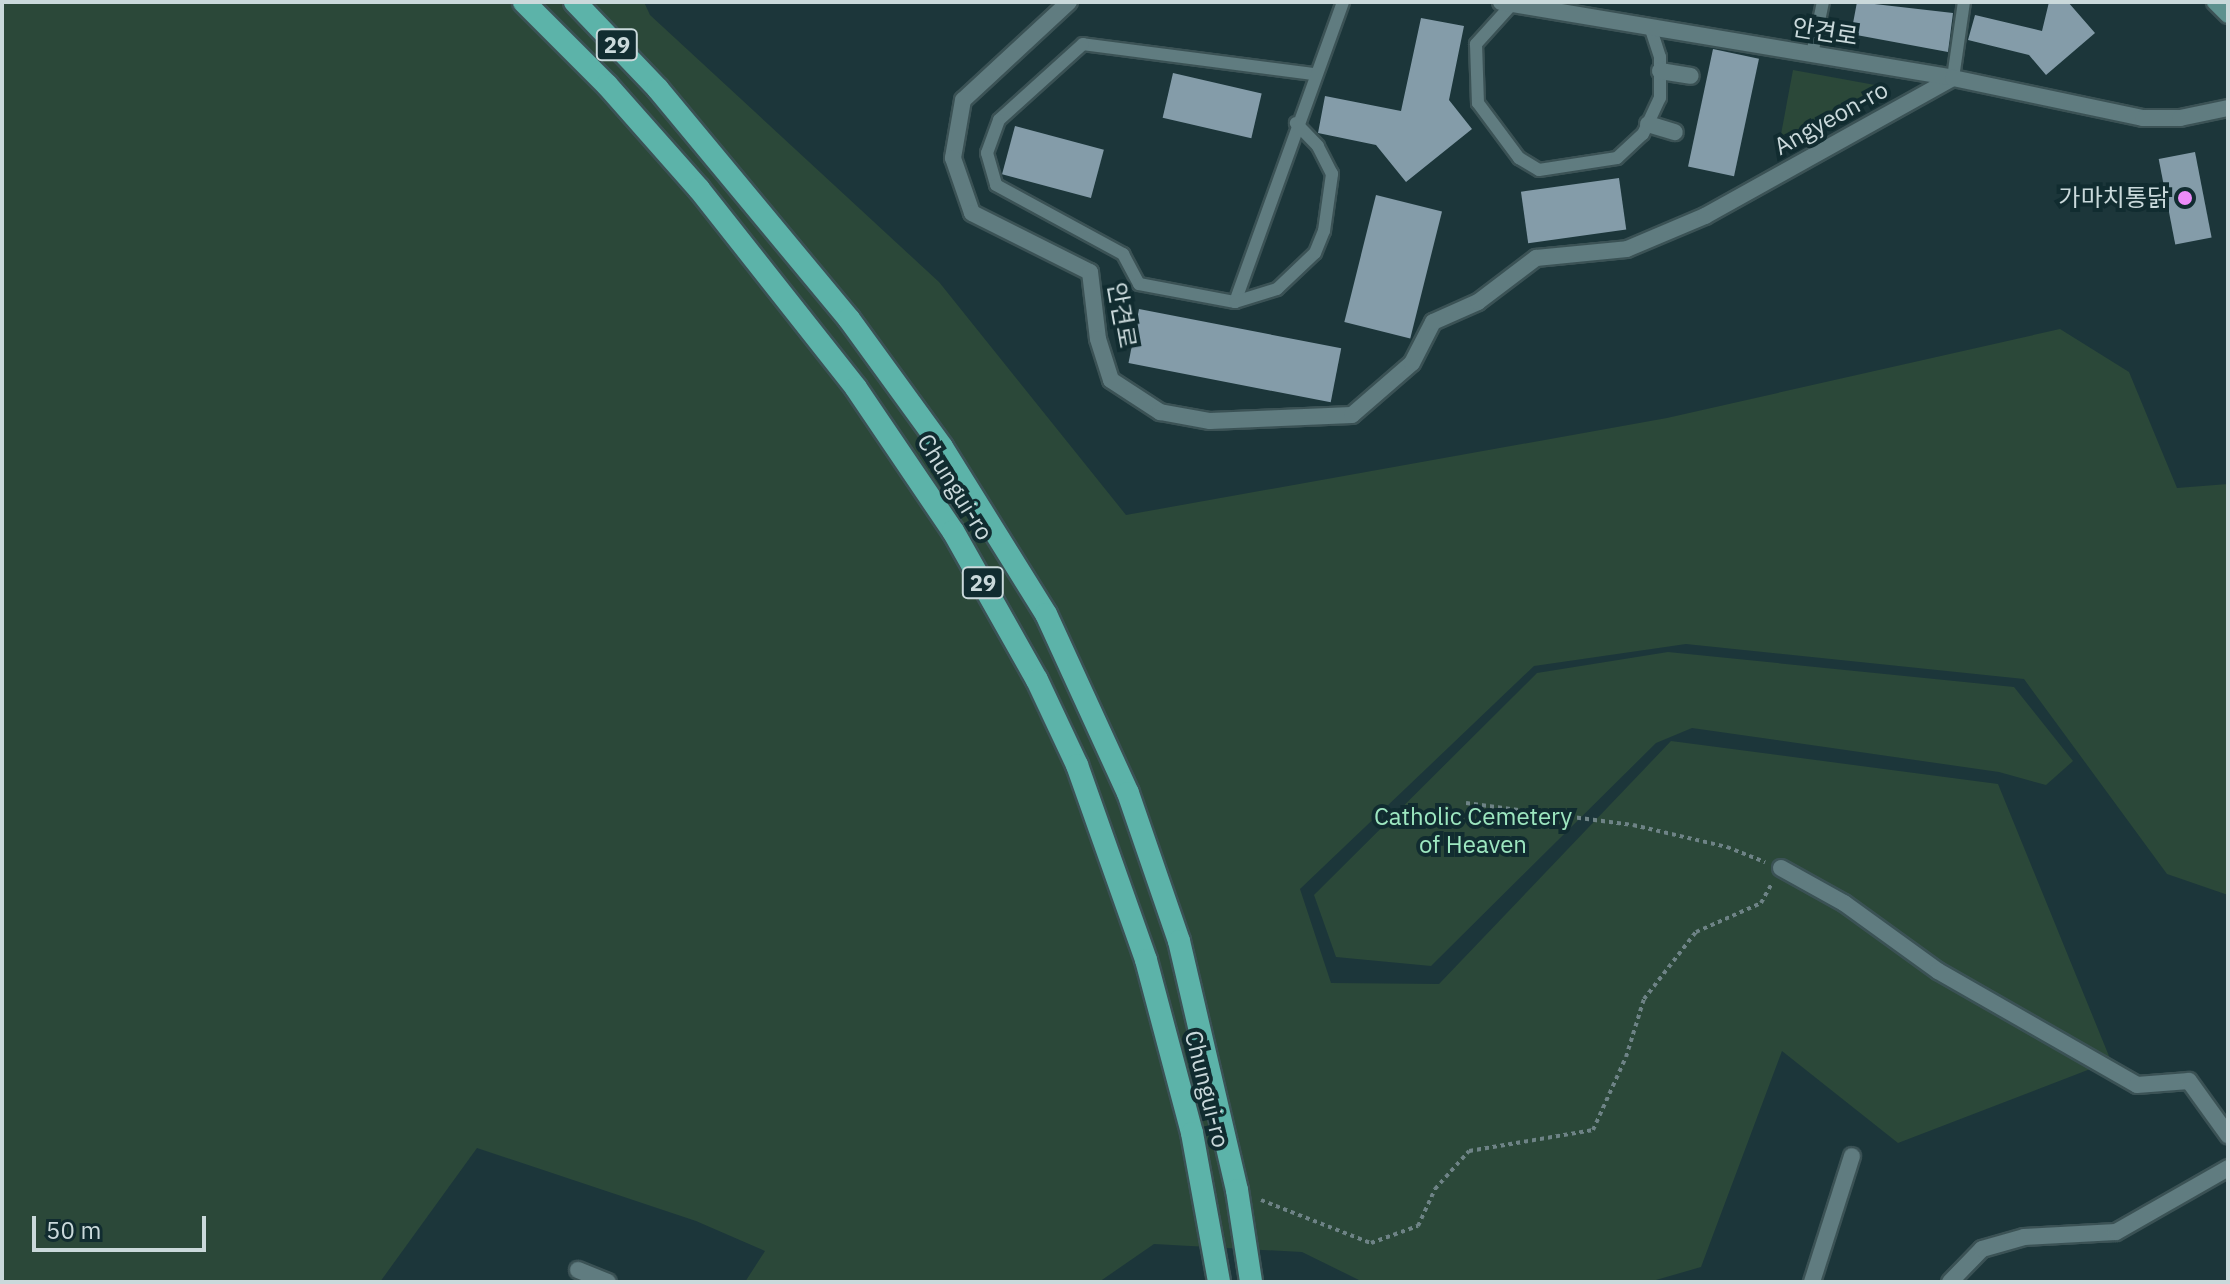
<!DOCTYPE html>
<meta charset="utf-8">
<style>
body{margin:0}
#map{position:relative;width:2230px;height:1284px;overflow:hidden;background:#1c363a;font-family:"IBM Plex Sans","Noto Sans KR",sans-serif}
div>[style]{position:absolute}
.green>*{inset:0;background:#2b4839}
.building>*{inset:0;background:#849ca9;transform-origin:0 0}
.path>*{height:4px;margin-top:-2px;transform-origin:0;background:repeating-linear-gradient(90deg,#6e8386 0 4px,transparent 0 8px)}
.roads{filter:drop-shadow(2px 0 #3b5255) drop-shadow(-2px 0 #3b5255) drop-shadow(0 2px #3b5255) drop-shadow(0 -2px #3b5255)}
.service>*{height:12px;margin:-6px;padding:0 6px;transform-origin:6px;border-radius:6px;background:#607c80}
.minor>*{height:16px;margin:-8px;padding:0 8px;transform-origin:8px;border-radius:8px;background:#607c80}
.secondary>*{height:16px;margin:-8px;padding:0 8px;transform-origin:8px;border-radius:8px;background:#5e918f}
.trunk>*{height:22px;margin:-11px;padding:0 11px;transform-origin:11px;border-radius:11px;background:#5cb3a9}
.dots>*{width:22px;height:22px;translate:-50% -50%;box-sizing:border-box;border:4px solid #112c30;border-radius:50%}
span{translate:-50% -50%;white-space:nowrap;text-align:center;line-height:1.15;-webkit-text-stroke:8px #112c30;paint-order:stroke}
.shield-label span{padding:2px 6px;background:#112c30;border:2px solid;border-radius:6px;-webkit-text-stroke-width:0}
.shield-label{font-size:22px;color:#cad9db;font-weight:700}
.street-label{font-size:24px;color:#cad9db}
.poi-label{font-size:24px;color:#cad9db}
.right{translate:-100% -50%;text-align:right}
.park-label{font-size:24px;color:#9de7c0}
.frame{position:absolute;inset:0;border:4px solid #cad9db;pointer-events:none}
.scale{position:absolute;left:32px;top:1216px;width:174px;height:36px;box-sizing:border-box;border:4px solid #cad9db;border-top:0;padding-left:10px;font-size:24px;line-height:28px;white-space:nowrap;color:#cad9db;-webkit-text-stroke:6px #112c30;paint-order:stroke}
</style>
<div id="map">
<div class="green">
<i style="clip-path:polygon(2px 2px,644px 2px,650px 15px,939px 282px,1126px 515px,1667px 418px,2060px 329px,2129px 372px,2177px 488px,2228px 484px,2228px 895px,2167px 874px,2024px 679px,1686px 644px,1534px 666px,1300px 889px,1331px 983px,1439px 984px,1671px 741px,1998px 784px,2111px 1061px,1898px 1143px,1782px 1051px,1701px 1267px,1649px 1282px,1363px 1282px,1302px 1252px,1154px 1244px,1099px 1282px,745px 1282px,765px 1251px,696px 1221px,477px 1148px,380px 1282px,2px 1282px)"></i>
<i style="clip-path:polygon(1793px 70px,1886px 87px,1779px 145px)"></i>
<i style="clip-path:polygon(1668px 652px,2014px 687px,2073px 761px,2046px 785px,1999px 772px,1692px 728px,1656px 743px,1431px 966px,1336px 957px,1314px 895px,1537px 673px)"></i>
</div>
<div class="building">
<i style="clip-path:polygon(1857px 2px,1953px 13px,1948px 52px,1851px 34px)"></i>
<i style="clip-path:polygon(2049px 2px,2068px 2px,2095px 33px,2046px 75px,2029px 55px,1968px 40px,1975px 15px,2042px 31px)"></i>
<i style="clip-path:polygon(1421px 18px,1464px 26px,1449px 100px,1472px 129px,1406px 182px,1376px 145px,1318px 133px,1325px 96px,1401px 111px)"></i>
<i style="left:1713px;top:49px;width:47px;height:120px;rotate:12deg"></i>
<i style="left:1173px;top:73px;width:91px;height:46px;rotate:13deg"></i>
<i style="left:1015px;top:126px;width:92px;height:50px;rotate:15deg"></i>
<i style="left:2195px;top:152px;width:87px;height:37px;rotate:79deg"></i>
<i style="left:1619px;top:178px;width:52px;height:99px;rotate:82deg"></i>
<i style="left:1376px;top:195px;width:68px;height:131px;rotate:14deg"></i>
<i style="left:1139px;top:309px;width:206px;height:55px;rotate:11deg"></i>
</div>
<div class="path">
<i style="left:1466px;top:803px;width:168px;rotate:7.5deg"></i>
<i style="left:1633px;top:825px;width:97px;rotate:13.2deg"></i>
<i style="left:1727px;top:847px;width:41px;rotate:21.5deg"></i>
<i style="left:1261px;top:1200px;width:118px;rotate:21.4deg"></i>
<i style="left:1371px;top:1243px;width:50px;rotate:-19.9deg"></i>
<i style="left:1418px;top:1226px;width:41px;rotate:-65.3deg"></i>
<i style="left:1435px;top:1189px;width:51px;rotate:-48.2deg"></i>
<i style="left:1469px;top:1151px;width:126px;rotate:-9.6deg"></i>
<i style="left:1593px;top:1130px;width:80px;rotate:-65.7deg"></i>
<i style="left:1626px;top:1057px;width:61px;rotate:-72.8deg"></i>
<i style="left:1644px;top:999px;width:85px;rotate:-52.2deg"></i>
<i style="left:1696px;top:932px;width:71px;rotate:-24deg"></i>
<i style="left:1761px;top:903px;width:21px;rotate:-61deg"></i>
</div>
<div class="roads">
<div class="service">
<i style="left:1514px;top:2px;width:57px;rotate:132.1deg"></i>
<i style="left:1476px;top:44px;width:59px;rotate:88.1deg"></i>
<i style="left:1478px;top:103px;width:69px;rotate:53.3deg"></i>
<i style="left:1519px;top:158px;width:23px;rotate:31deg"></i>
<i style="left:1539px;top:170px;width:79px;rotate:-8.7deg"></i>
<i style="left:1617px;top:158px;width:35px;rotate:-43deg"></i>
<i style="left:1643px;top:134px;width:40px;rotate:-65deg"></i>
<i style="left:1660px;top:98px;width:41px;rotate:-90deg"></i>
<i style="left:1660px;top:57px;width:32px;rotate:-108deg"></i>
<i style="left:1812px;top:54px;width:53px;rotate:-78.1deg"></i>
<i style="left:1313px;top:74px;width:232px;rotate:-172.6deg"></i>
<i style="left:1083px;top:44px;width:113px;rotate:137.9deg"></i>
<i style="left:999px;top:120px;width:35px;rotate:110deg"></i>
<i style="left:987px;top:153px;width:33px;rotate:74deg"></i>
<i style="left:996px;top:185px;width:145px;rotate:28.5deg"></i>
<i style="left:1123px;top:254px;width:34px;rotate:62deg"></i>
<i style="left:1139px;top:284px;width:98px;rotate:10.6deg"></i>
<i style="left:1235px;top:302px;width:319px;rotate:-70.2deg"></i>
<i style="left:1953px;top:78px;width:77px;rotate:-81.8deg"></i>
<i style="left:1235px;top:302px;width:44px;rotate:-17.2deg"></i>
<i style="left:1277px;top:289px;width:52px;rotate:-43.5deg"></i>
<i style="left:1315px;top:253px;width:24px;rotate:-68deg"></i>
<i style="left:1324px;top:231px;width:58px;rotate:-82deg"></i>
<i style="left:1332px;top:174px;width:31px;rotate:-117deg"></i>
<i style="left:1318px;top:146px;width:32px;rotate:-134deg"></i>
</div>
<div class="minor">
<i style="left:1069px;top:2px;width:144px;rotate:137.2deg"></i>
<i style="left:963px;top:100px;width:59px;rotate:99.8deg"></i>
<i style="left:953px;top:158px;width:58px;rotate:70.9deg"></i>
<i style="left:972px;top:213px;width:132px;rotate:26.6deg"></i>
<i style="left:1090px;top:272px;width:67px;rotate:83.2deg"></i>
<i style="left:1098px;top:339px;width:43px;rotate:72.4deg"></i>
<i style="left:1111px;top:380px;width:59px;rotate:33.1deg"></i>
<i style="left:1160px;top:412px;width:51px;rotate:10.2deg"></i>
<i style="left:1210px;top:421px;width:142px;rotate:-2.4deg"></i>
<i style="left:1352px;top:415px;width:79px;rotate:-40.9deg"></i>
<i style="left:1412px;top:363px;width:46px;rotate:-62.9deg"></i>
<i style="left:1433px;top:322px;width:49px;rotate:-24deg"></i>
<i style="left:1478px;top:302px;width:73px;rotate:-37.2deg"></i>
<i style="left:1536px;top:258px;width:91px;rotate:-5.6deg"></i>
<i style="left:1627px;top:249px;width:85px;rotate:-22.9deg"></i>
<i style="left:1705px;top:216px;width:284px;rotate:-29.1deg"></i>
<i style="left:1501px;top:2px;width:458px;rotate:9.5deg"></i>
<i style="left:1953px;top:78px;width:194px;rotate:11.9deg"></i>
<i style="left:2143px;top:118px;width:37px"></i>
<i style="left:2180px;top:118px;width:49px;rotate:-11.8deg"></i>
<i style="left:1660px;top:71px;width:31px;rotate:9deg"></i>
<i style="left:1648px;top:124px;width:28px;rotate:17deg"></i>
<i style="left:1781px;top:868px;width:72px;rotate:29.1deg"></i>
<i style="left:1844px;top:903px;width:116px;rotate:35.9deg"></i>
<i style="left:1938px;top:971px;width:229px;rotate:29.8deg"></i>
<i style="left:2137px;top:1085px;width:52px;rotate:-4.4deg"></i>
<i style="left:2189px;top:1081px;width:67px;rotate:54.2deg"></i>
<i style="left:578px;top:1270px;width:32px;rotate:22deg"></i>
<i style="left:1812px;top:1282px;width:132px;rotate:-72.4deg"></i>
<i style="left:1950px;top:1282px;width:46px;rotate:-45.9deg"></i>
<i style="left:1982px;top:1249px;width:44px;rotate:-15.9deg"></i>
<i style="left:2024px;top:1237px;width:92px;rotate:-3.1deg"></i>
<i style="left:2116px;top:1232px;width:129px;rotate:-29.7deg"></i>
</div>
<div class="secondary">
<i style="left:2215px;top:2px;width:18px;rotate:45deg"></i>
</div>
<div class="trunk">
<i style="left:524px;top:2px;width:117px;rotate:45deg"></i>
<i style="left:607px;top:85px;width:139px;rotate:48.5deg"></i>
<i style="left:699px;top:189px;width:253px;rotate:51.7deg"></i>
<i style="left:856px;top:388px;width:173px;rotate:55.9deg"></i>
<i style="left:953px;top:531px;width:171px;rotate:60.6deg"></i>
<i style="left:1037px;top:680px;width:94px;rotate:64.8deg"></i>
<i style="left:1077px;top:765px;width:207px;rotate:70.5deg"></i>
<i style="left:1146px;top:960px;width:179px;rotate:75.1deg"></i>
<i style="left:1192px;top:1133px;width:151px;rotate:79.7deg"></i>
<i style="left:575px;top:2px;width:120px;rotate:46.3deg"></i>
<i style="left:658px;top:89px;width:299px;rotate:50.3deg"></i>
<i style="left:849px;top:319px;width:158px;rotate:54deg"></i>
<i style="left:942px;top:447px;width:197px;rotate:58.1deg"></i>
<i style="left:1046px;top:614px;width:197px;rotate:65.4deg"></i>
<i style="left:1128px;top:793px;width:157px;rotate:71deg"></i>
<i style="left:1179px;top:941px;width:256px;rotate:76.9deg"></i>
<i style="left:1237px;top:1190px;width:93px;rotate:81.3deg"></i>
</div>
</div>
<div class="dots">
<i style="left:2185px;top:198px;background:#ed8cf9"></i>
</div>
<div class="shield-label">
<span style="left:617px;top:45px">29</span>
<span style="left:983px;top:583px">29</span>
</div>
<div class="street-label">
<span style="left:1825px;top:32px;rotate:9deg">안견로</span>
<span style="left:1831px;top:118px;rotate:-29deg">Angyeon-ro</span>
<span style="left:1122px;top:315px;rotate:80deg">안견로</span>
<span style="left:955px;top:487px;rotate:58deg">Chungui-ro</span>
<span style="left:1207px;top:1089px;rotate:76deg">Chungui-ro</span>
</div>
<div class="poi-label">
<span class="right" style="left:2169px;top:198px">가마치통닭</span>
</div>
<div class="park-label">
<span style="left:1473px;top:831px">Catholic Cemetery<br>of Heaven</span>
</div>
<div class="frame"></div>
<div class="scale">50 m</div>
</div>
